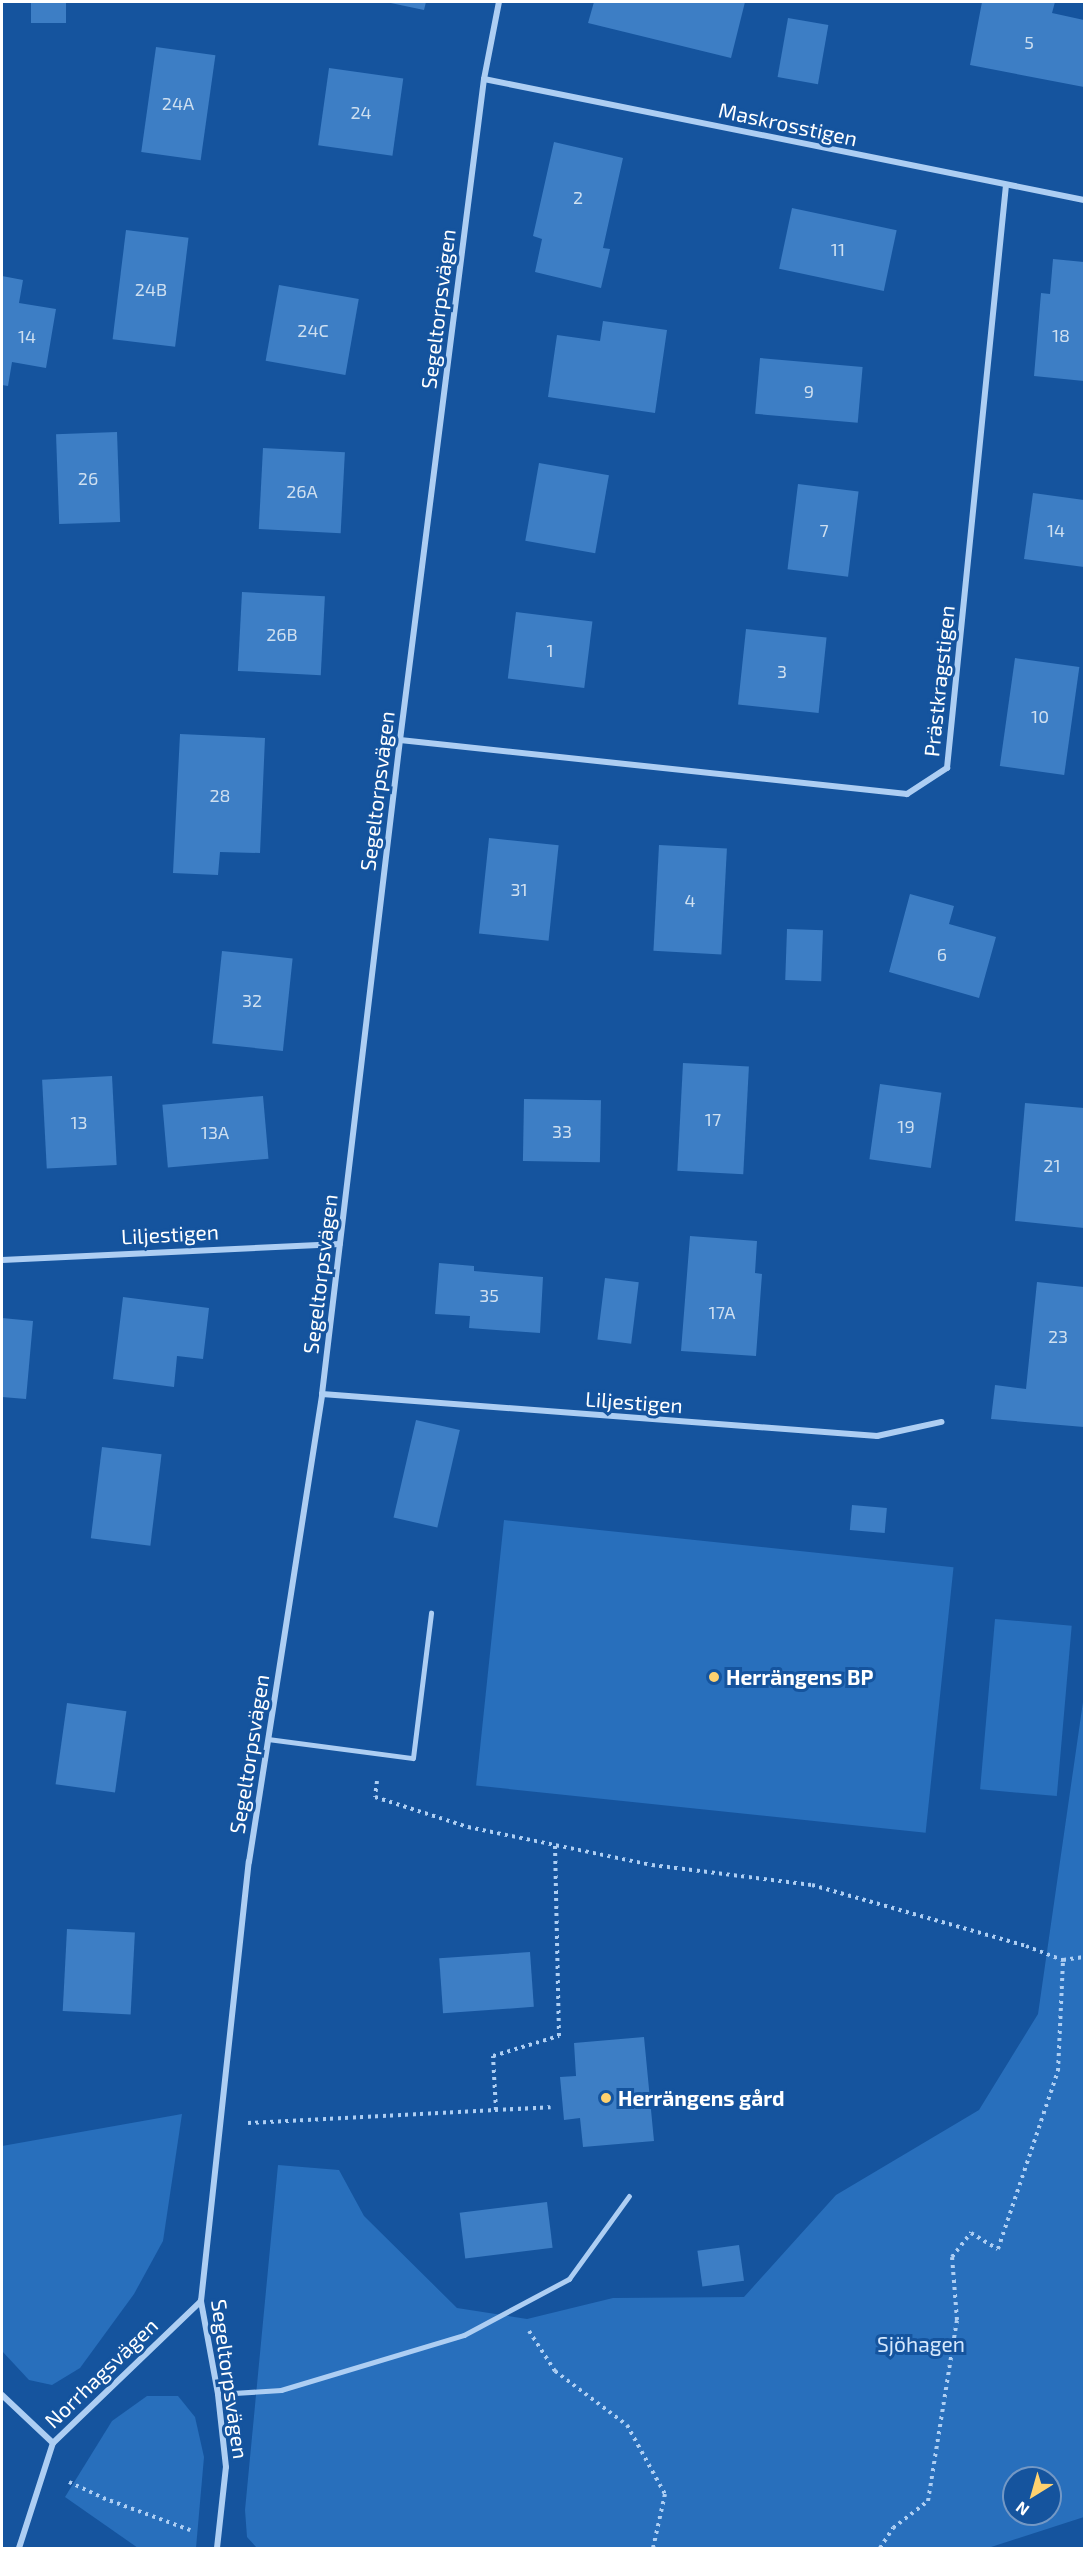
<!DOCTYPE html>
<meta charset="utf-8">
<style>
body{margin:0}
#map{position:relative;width:1086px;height:2550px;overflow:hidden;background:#15549e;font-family:"Exo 2",sans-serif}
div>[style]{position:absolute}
.green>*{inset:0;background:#286fbc;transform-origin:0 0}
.building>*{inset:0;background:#3d7ec5;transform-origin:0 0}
.path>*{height:4px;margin-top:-2px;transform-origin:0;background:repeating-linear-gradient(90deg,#adcef3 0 3px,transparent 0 7.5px)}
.service>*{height:4.5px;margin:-2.25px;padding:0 2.25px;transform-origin:2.25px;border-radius:2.25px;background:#adcef3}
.minor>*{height:6px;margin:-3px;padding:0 3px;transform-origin:3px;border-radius:3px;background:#adcef3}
.dots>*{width:16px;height:16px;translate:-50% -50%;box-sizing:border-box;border:3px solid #15549e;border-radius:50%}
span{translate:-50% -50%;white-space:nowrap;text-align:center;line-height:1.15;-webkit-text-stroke:6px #15549e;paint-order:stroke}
.number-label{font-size:18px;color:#cedff0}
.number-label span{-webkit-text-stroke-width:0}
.street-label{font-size:21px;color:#fff}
.poi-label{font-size:21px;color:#fff;font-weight:700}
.left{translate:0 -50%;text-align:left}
.park-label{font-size:21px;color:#d5e8fd}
.frame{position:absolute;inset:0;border:3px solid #fff;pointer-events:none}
.north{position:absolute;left:1002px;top:2466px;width:60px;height:60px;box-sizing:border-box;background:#15549e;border:2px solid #7398c5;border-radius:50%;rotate:217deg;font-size:16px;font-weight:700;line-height:24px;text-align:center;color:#fff}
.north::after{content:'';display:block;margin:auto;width:21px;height:27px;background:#ffd26f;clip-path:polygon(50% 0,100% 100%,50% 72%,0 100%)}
</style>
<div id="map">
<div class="green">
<i style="left:504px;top:1520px;width:452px;height:267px;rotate:6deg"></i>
<i style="left:995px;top:1619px;width:77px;height:171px;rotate:5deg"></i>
<i style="clip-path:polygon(evenodd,1084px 1695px,1084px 2517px,988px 2548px,257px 2548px,247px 2537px,245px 2510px,278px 2165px,339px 2170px,364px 2216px,457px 2308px,527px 2319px,613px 2298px,744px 2297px,836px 2195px,979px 2110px,1038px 2014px,1084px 1695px,1014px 2478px,1050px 2478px,1050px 2514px,1014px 2514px,1014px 2478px)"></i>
<i style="clip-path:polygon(182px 2114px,163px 2241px,134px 2294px,80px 2368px,52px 2385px,29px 2380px,2px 2351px,2px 2146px)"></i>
<i style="clip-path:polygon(147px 2396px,178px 2396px,195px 2417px,204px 2457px,196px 2548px,138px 2548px,65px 2497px,112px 2421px)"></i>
</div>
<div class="building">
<i style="left:31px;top:2px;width:35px;height:21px"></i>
<i style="clip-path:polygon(386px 2px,426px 2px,424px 10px)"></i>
<i style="clip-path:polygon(594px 2px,745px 2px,731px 58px,588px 23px)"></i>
<i style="clip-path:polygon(982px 2px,1055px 2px,1052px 13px,1084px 20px,1084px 87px,970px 65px)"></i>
<i style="left:788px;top:18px;width:41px;height:60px;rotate:10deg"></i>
<i style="left:156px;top:47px;width:60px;height:106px;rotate:8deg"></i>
<i style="left:329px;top:68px;width:75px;height:78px;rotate:8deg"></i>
<i style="clip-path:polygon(554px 142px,623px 158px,603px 248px,610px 249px,601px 288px,535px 272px,542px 239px,533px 236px)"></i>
<i style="left:792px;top:208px;width:107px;height:62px;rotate:12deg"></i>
<i style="left:126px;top:230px;width:63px;height:110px;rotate:7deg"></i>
<i style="clip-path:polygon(1053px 259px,1084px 262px,1084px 381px,1034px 376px,1041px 293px,1050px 294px)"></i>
<i style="clip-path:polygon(2px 276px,23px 280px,19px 303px,56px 309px,46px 368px,12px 362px,8px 386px,2px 385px)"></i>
<i style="left:279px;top:285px;width:81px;height:77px;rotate:10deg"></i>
<i style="clip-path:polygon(603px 321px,667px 330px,655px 413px,548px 397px,557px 335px,600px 341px)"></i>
<i style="left:760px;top:358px;width:103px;height:56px;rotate:5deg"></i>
<i style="left:117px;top:432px;width:90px;height:61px;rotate:88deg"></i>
<i style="left:263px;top:448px;width:82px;height:81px;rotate:3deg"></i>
<i style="left:539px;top:463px;width:71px;height:79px;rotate:10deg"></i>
<i style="left:798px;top:484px;width:61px;height:86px;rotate:7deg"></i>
<i style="clip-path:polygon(1033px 493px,1084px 500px,1084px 567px,1024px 559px)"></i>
<i style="left:242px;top:592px;width:83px;height:79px;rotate:3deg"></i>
<i style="left:516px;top:612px;width:77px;height:67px;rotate:7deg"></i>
<i style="left:746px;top:629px;width:81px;height:76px;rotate:6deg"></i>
<i style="left:1015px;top:658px;width:65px;height:109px;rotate:8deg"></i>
<i style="clip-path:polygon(180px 734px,265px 738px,260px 853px,220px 852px,218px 875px,173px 873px)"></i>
<i style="left:489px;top:838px;width:70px;height:96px;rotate:6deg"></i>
<i style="left:659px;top:845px;width:68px;height:106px;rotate:3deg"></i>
<i style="clip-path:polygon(910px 894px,954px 906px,949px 924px,996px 937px,979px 998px,889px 972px)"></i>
<i style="left:787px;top:929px;width:36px;height:51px;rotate:2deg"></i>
<i style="left:222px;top:951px;width:71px;height:93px;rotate:6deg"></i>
<i style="left:683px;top:1063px;width:66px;height:108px;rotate:3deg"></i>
<i style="left:112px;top:1076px;width:89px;height:70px;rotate:87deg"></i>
<i style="left:880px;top:1084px;width:62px;height:76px;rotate:8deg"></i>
<i style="left:263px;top:1096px;width:63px;height:101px;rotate:85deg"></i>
<i style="left:524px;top:1099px;width:77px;height:62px;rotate:1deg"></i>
<i style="clip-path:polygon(1025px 1103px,1084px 1108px,1084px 1228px,1015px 1221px)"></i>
<i style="clip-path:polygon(690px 1236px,757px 1241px,755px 1273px,762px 1274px,756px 1356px,681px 1351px)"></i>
<i style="clip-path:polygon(439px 1263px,474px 1266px,474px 1271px,543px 1277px,540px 1333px,469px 1328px,470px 1316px,435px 1314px)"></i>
<i style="left:605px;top:1278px;width:34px;height:62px;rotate:7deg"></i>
<i style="clip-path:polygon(1037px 1282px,1084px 1287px,1084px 1427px,991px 1419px,995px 1385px,1026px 1389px)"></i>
<i style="clip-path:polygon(123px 1297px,209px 1308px,203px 1359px,177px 1356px,174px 1387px,113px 1379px)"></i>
<i style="clip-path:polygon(2px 1318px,33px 1321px,26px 1399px,2px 1397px)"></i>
<i style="left:416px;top:1420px;width:45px;height:100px;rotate:13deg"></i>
<i style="left:102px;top:1447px;width:60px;height:92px;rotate:7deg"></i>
<i style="left:852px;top:1505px;width:35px;height:25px;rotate:5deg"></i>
<i style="left:67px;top:1703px;width:60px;height:82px;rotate:8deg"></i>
<i style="left:67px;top:1929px;width:68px;height:82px;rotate:3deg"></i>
<i style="left:530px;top:1952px;width:55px;height:91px;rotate:86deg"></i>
<i style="clip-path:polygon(644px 2037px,654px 2141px,583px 2147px,580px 2118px,564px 2120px,560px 2077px,576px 2076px,574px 2043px)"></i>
<i style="left:547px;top:2202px;width:46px;height:88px;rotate:83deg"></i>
<i style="left:739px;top:2245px;width:36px;height:42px;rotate:82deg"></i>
</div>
<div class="path">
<i style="left:377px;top:1781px;width:16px;rotate:97deg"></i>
<i style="left:375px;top:1797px;width:98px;rotate:17.9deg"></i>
<i style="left:468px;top:1827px;width:188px;rotate:11.7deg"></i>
<i style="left:652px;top:1865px;width:161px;rotate:7.1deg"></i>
<i style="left:812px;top:1885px;width:223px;rotate:15.9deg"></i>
<i style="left:1026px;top:1946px;width:40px;rotate:21deg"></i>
<i style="left:1063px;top:1960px;width:21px;rotate:-8deg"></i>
<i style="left:496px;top:2110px;width:54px;rotate:-93.2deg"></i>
<i style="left:493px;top:2056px;width:69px;rotate:-16.9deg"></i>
<i style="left:559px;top:2036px;width:191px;rotate:-91.2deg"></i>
<i style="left:248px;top:2123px;width:303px;rotate:-3deg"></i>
<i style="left:529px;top:2331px;width:48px;rotate:57deg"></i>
<i style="left:555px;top:2371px;width:90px;rotate:36.9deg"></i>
<i style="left:627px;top:2425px;width:79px;rotate:61.2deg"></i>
<i style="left:665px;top:2494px;width:55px;rotate:102.5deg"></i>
<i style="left:69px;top:2482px;width:38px;rotate:25deg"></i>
<i style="left:103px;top:2498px;width:93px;rotate:20.2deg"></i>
<i style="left:880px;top:2548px;width:24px;rotate:-57deg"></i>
<i style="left:893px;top:2528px;width:44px;rotate:-37.6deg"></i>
<i style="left:928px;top:2501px;width:183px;rotate:-80.9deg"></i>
<i style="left:957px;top:2320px;width:63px;rotate:-94.5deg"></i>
<i style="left:952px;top:2257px;width:31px;rotate:-52deg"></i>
<i style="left:971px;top:2233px;width:31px;rotate:31deg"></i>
<i style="left:998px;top:2249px;width:188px;rotate:-71.4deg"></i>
<i style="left:1058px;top:2071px;width:111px;rotate:-87.4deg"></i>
</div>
<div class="service">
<i style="left:268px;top:1739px;width:146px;rotate:7.5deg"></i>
<i style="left:413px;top:1758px;width:146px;rotate:-82.9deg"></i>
<i style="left:218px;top:2394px;width:63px;rotate:-3.6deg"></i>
<i style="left:281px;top:2390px;width:191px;rotate:-16.7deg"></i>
<i style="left:464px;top:2335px;width:119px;rotate:-28.1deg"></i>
<i style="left:569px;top:2279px;width:102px;rotate:-54.1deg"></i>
</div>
<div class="minor">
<i style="left:484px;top:79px;width:612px;rotate:11.4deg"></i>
<i style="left:400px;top:740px;width:510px;rotate:6.08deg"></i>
<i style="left:907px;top:794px;width:48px;rotate:-33deg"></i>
<i style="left:947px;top:768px;width:586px;rotate:-84.22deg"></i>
<i style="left:2px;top:1260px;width:338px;rotate:-2.7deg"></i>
<i style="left:322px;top:1394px;width:557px;rotate:4.33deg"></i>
<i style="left:877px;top:1436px;width:66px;rotate:-12.3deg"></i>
<i style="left:2px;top:2395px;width:70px;rotate:43.3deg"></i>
<i style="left:19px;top:2548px;width:110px;rotate:-72.1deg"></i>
<i style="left:53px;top:2443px;width:205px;rotate:-43.8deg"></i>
<i style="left:217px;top:2548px;width:81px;rotate:-83.7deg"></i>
<i style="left:226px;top:2467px;width:73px;rotate:-96.3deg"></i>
<i style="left:218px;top:2394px;width:95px;rotate:-100.4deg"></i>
<i style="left:201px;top:2301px;width:442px;rotate:-83.8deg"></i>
<i style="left:249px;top:1862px;width:474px;rotate:-81.1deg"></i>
<i style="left:322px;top:1394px;width:659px;rotate:-83.2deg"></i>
<i style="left:400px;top:740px;width:666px;rotate:-82.76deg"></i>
<i style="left:484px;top:79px;width:78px;rotate:-79deg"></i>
</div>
<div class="dots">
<i style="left:714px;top:1677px;background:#ffd26f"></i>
<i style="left:606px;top:2098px;background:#ffd26f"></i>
</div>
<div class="number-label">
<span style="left:1029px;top:42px">5</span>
<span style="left:178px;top:103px">24A</span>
<span style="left:361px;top:112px">24</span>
<span style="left:578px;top:197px">2</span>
<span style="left:838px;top:249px">11</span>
<span style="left:151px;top:289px">24B</span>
<span style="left:313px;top:330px">24C</span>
<span style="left:1061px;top:335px">18</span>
<span style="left:27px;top:336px">14</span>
<span style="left:809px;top:391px">9</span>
<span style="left:88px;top:478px">26</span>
<span style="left:302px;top:491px">26A</span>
<span style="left:824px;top:530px">7</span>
<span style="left:1056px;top:530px">14</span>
<span style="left:282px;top:634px">26B</span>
<span style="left:550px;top:650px">1</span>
<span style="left:782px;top:671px">3</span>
<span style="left:1040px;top:716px">10</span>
<span style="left:220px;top:795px">28</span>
<span style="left:519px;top:889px">31</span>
<span style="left:690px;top:900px">4</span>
<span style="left:942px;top:954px">6</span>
<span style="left:252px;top:1000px">32</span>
<span style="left:713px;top:1119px">17</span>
<span style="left:79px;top:1122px">13</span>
<span style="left:906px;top:1126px">19</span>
<span style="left:562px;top:1131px">33</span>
<span style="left:215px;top:1132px">13A</span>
<span style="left:1052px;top:1165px">21</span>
<span style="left:489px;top:1295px">35</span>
<span style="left:722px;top:1312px">17A</span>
<span style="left:1058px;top:1336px">23</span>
</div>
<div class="street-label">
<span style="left:788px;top:124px;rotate:12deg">Maskrosstigen</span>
<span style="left:438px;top:309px;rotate:-83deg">Segeltorpsvägen</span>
<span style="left:939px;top:681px;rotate:-84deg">Prästkragstigen</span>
<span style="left:377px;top:791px;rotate:-83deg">Segeltorpsvägen</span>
<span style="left:170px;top:1234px;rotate:-3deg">Liljestigen</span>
<span style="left:320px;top:1274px;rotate:-83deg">Segeltorpsvägen</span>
<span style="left:634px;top:1402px;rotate:4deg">Liljestigen</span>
<span style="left:249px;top:1754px;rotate:-81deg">Segeltorpsvägen</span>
<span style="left:101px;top:2373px;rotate:-44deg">Norrhagsvägen</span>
<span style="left:230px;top:2379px;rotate:82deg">Segeltorpsvägen</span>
</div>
<div class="poi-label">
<span class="left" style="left:726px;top:1677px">Herrängens BP</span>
<span class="left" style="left:618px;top:2098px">Herrängens gård</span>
</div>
<div class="park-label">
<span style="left:921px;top:2344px">Sjöhagen</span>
</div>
<div class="frame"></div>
<div class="north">N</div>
</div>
